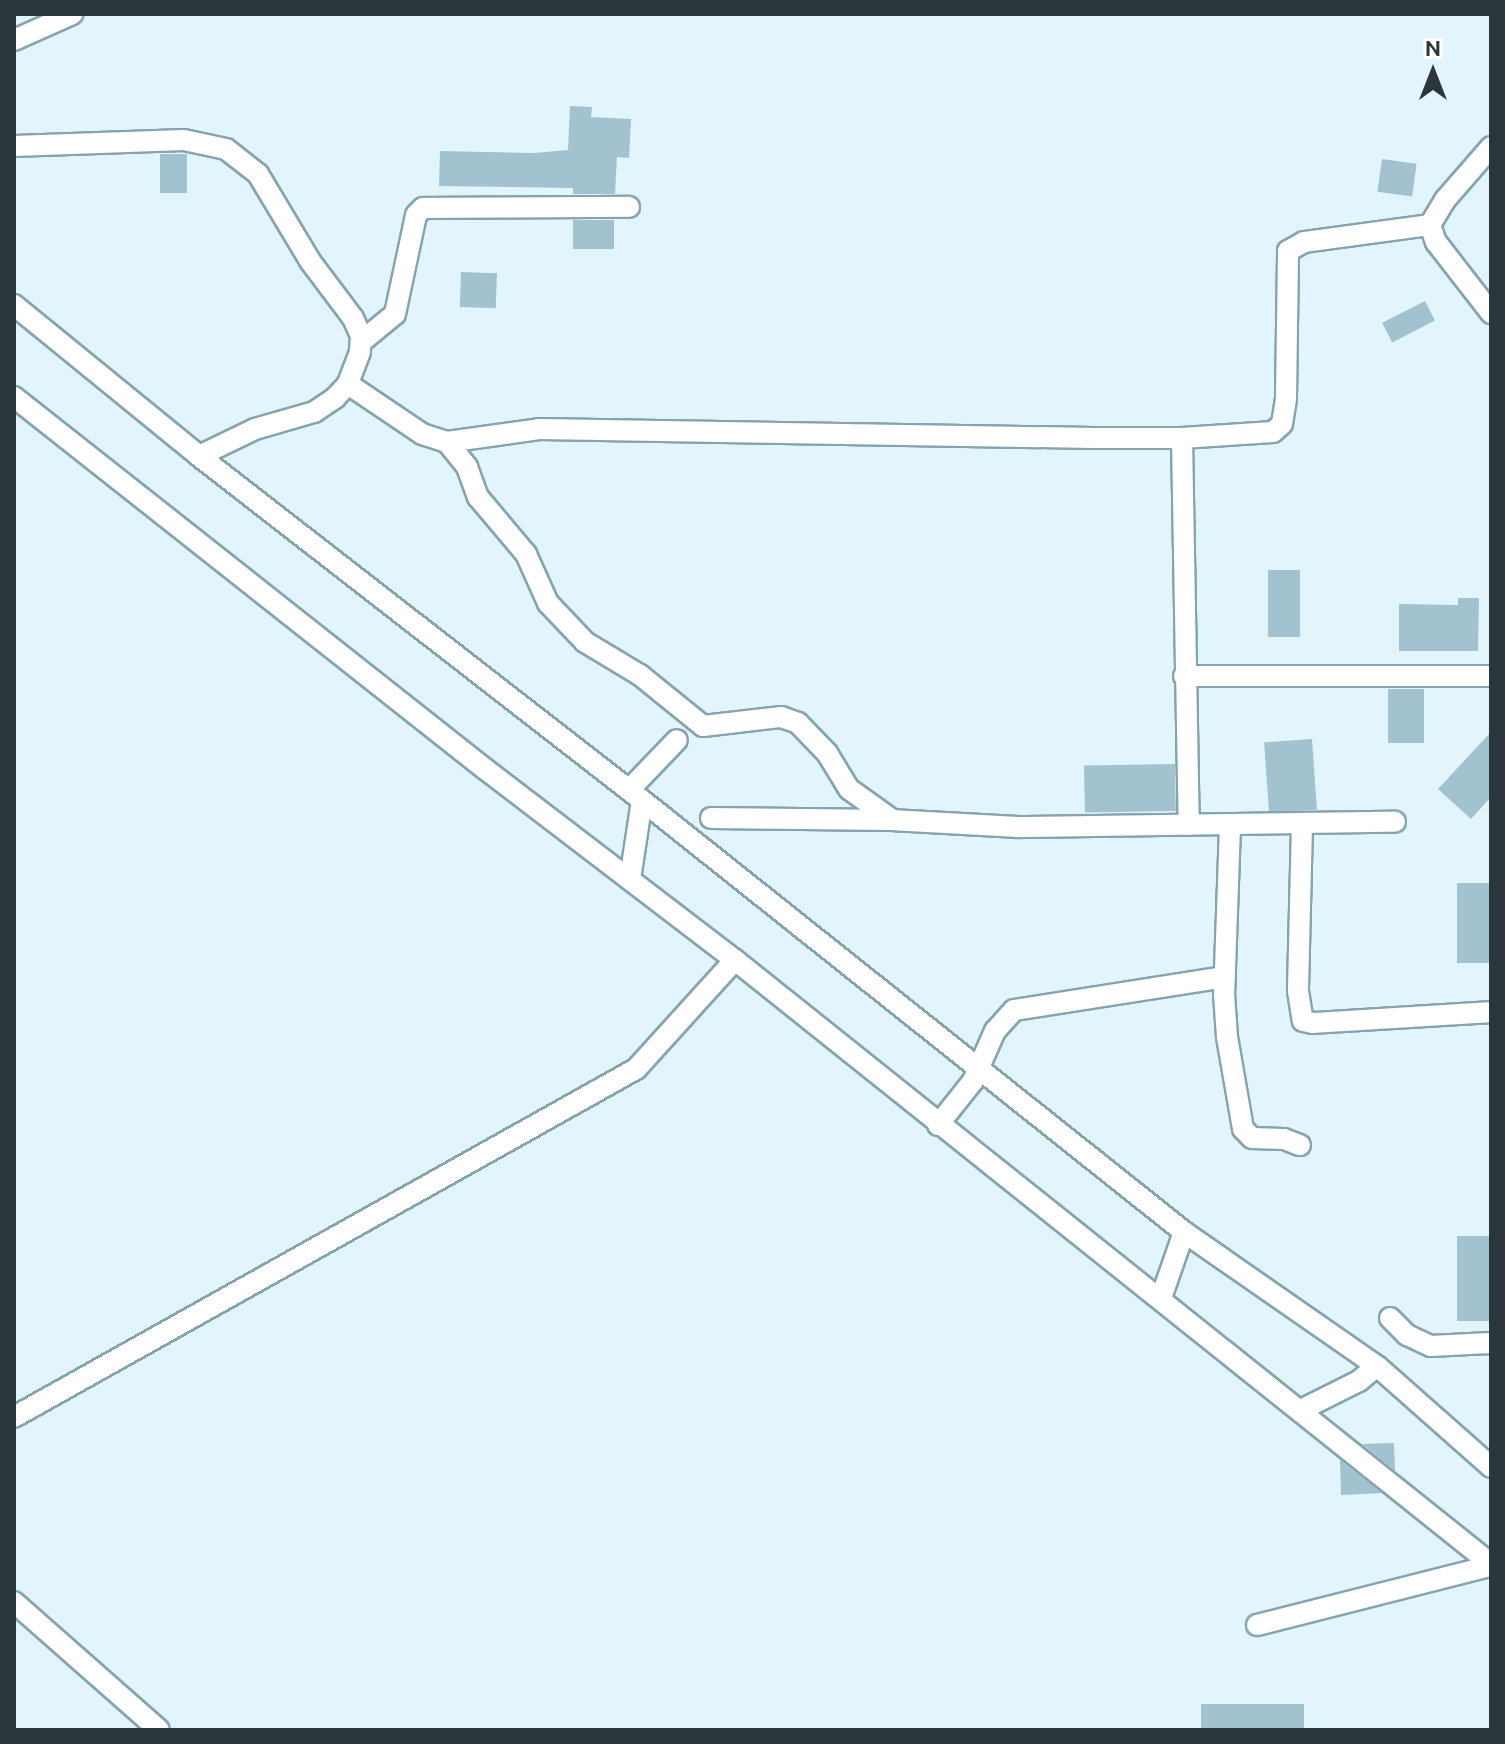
<!DOCTYPE html>
<style>
body{margin:0}
#map{position:relative;width:1505px;height:1744px;overflow:hidden;background:#e2f5fd;font-family:Ubuntu,sans-serif}
div>[style]{position:absolute}
.building>*{inset:0;background:#a3c2cf;transform-origin:0 0}
.roads{filter:drop-shadow(2px 0 #86a4b0) drop-shadow(-2px 0 #86a4b0) drop-shadow(0 2px #86a4b0) drop-shadow(0 -2px #86a4b0)}
.minor>*{height:20px;margin:-10px;padding:0 10px;transform-origin:10px;border-radius:10px;background:#fff}
span{translate:-50% -50%;white-space:nowrap;text-align:center;line-height:1.15;-webkit-text-stroke:7px #fff;paint-order:stroke}
.frame{position:absolute;inset:0;border:16px solid #2a363b;pointer-events:none}
.north{position:absolute;left:1393px;top:32px;width:80px;height:80px;-webkit-text-stroke:6px #fff;paint-order:stroke;rotate:0deg;font-size:22px;font-weight:700;line-height:32px;text-align:center;color:#2a363b}
.north::after{content:'';display:block;margin:auto;width:28px;height:36px;background:#2a363b;clip-path:polygon(50% 0,100% 100%,50% 72%,0 100%)}
</style>
<div id="map">
<div class="building">
<i style="clip-path:polygon(570px 106px,592px 107px,591px 117px,631px 119px,629px 158px,617px 157px,615px 194px,573px 194px,573px 188px,439px 186px,440px 151px,534px 153px,568px 150px)"></i>
<i style="left:160px;top:154px;width:27px;height:39px"></i>
<i style="left:1382px;top:159px;width:35px;height:33px;rotate:8deg"></i>
<i style="left:573px;top:220px;width:41px;height:29px"></i>
<i style="left:461px;top:272px;width:36px;height:35px;rotate:2deg"></i>
<i style="left:1425px;top:301px;width:22px;height:48px;rotate:63deg"></i>
<i style="left:1268px;top:570px;width:32px;height:67px"></i>
<i style="clip-path:polygon(1458px 598px,1479px 598px,1478px 651px,1399px 651px,1399px 604px,1458px 605px)"></i>
<i style="left:1388px;top:689px;width:36px;height:54px"></i>
<i style="clip-path:polygon(1491px 732px,1491px 797px,1471px 819px,1438px 789px)"></i>
<i style="left:1312px;top:739px;width:71px;height:48px;rotate:86deg"></i>
<i style="left:1175px;top:764px;width:47px;height:91px;rotate:89deg"></i>
<i style="left:1457px;top:883px;width:34px;height:80px"></i>
<i style="left:1457px;top:1236px;width:34px;height:85px"></i>
<i style="clip-path:polygon(1394px 1443px,1395px 1471px,1362px 1444px)"></i>
<i style="clip-path:polygon(1340px 1460px,1382px 1493px,1341px 1495px)"></i>
<i style="left:1304px;top:1704px;width:26px;height:103px;rotate:90deg"></i>
</div>
<div class="roads">
<div class="minor">
<i style="left:14px;top:40px;width:64px;rotate:-24.1deg"></i>
<i style="left:14px;top:146px;width:170px;rotate:-2deg"></i>
<i style="left:184px;top:140px;width:43px;rotate:12.1deg"></i>
<i style="left:226px;top:149px;width:41px;rotate:38deg"></i>
<i style="left:258px;top:174px;width:101px;rotate:59.1deg"></i>
<i style="left:310px;top:261px;width:71px;rotate:53deg"></i>
<i style="left:353px;top:318px;width:20px;rotate:66deg"></i>
<i style="left:361px;top:336px;width:16px;rotate:94deg"></i>
<i style="left:360px;top:352px;width:34px;rotate:111deg"></i>
<i style="left:348px;top:384px;width:19px;rotate:133deg"></i>
<i style="left:335px;top:398px;width:25px;rotate:146deg"></i>
<i style="left:314px;top:412px;width:61px;rotate:163.9deg"></i>
<i style="left:255px;top:429px;width:62px;rotate:154.3deg"></i>
<i style="left:1491px;top:147px;width:70px;rotate:131deg"></i>
<i style="left:1445px;top:200px;width:29px;rotate:121deg"></i>
<i style="left:1430px;top:225px;width:18px;rotate:71deg"></i>
<i style="left:1436px;top:242px;width:90px;rotate:52.2deg"></i>
<i style="left:14px;top:305px;width:239px;rotate:39.2deg"></i>
<i style="left:199px;top:456px;width:544px;rotate:37.84deg"></i>
<i style="left:629px;top:790px;width:709px;rotate:38.53deg"></i>
<i style="left:1184px;top:1232px;width:70px;rotate:109.2deg"></i>
<i style="left:361px;top:342px;width:44px;rotate:-39.5deg"></i>
<i style="left:395px;top:314px;width:101px;rotate:-78deg"></i>
<i style="left:416px;top:215px;width:10px;rotate:-45deg"></i>
<i style="left:423px;top:208px;width:206px;rotate:-0.3deg"></i>
<i style="left:348px;top:384px;width:89px;rotate:34deg"></i>
<i style="left:422px;top:434px;width:26px;rotate:18deg"></i>
<i style="left:447px;top:442px;width:93px;rotate:-8deg"></i>
<i style="left:539px;top:429px;width:554px;rotate:0.93deg"></i>
<i style="left:1093px;top:438px;width:89px"></i>
<i style="left:1182px;top:438px;width:91px;rotate:-3.8deg"></i>
<i style="left:1273px;top:432px;width:12px;rotate:-42deg"></i>
<i style="left:1282px;top:424px;width:26px;rotate:-81deg"></i>
<i style="left:1286px;top:398px;width:147px;rotate:-89.2deg"></i>
<i style="left:1288px;top:251px;width:18px;rotate:-29deg"></i>
<i style="left:1304px;top:242px;width:127px;rotate:-7.7deg"></i>
<i style="left:14px;top:397px;width:600px;rotate:38.3deg"></i>
<i style="left:485px;top:769px;width:315px;rotate:37.4deg"></i>
<i style="left:735px;top:960px;width:968px;rotate:38.62deg"></i>
<i style="left:1182px;top:438px;width:387px;rotate:89deg"></i>
<i style="left:447px;top:442px;width:32px;rotate:51deg"></i>
<i style="left:467px;top:467px;width:32px;rotate:70deg"></i>
<i style="left:478px;top:497px;width:75px;rotate:49.9deg"></i>
<i style="left:526px;top:554px;width:54px;rotate:65.8deg"></i>
<i style="left:548px;top:603px;width:54px;rotate:46.5deg"></i>
<i style="left:585px;top:642px;width:64px;rotate:31deg"></i>
<i style="left:640px;top:675px;width:81px;rotate:39deg"></i>
<i style="left:703px;top:726px;width:79px;rotate:-6.6deg"></i>
<i style="left:781px;top:717px;width:18px;rotate:19deg"></i>
<i style="left:798px;top:723px;width:42px;rotate:46deg"></i>
<i style="left:827px;top:753px;width:42px;rotate:58.6deg"></i>
<i style="left:849px;top:789px;width:52px;rotate:35.5deg"></i>
<i style="left:1184px;top:676px;width:307px"></i>
<i style="left:629px;top:790px;width:69px;rotate:-46.2deg"></i>
<i style="left:711px;top:818px;width:180px;rotate:0.6deg"></i>
<i style="left:891px;top:820px;width:127px;rotate:3.2deg"></i>
<i style="left:1018px;top:827px;width:377px;rotate:-0.8deg"></i>
<i style="left:1302px;top:825px;width:166px;rotate:91.4deg"></i>
<i style="left:1298px;top:991px;width:30px;rotate:81deg"></i>
<i style="left:1303px;top:1021px;width:10px;rotate:11deg"></i>
<i style="left:1313px;top:1023px;width:178px;rotate:-3.5deg"></i>
<i style="left:1230px;top:826px;width:168px;rotate:92deg"></i>
<i style="left:1224px;top:994px;width:43px;rotate:86deg"></i>
<i style="left:1227px;top:1037px;width:93px;rotate:80.1deg"></i>
<i style="left:1243px;top:1129px;width:13px;rotate:45deg"></i>
<i style="left:1252px;top:1138px;width:32px;rotate:2deg"></i>
<i style="left:1284px;top:1139px;width:17px;rotate:21deg"></i>
<i style="left:630px;top:879px;width:79px;rotate:-81.3deg"></i>
<i style="left:938px;top:1125px;width:56px;rotate:-51.5deg"></i>
<i style="left:973px;top:1081px;width:55px;rotate:-66.3deg"></i>
<i style="left:995px;top:1031px;width:28px;rotate:-48deg"></i>
<i style="left:1014px;top:1010px;width:213px;rotate:-8.9deg"></i>
<i style="left:1184px;top:1232px;width:235px;rotate:34.8deg"></i>
<i style="left:1377px;top:1366px;width:152px;rotate:41.5deg"></i>
<i style="left:1390px;top:1318px;width:24px;rotate:45deg"></i>
<i style="left:1407px;top:1335px;width:26px;rotate:25deg"></i>
<i style="left:1431px;top:1346px;width:60px;rotate:-2.9deg"></i>
<i style="left:1301px;top:1410px;width:65px;rotate:-26.6deg"></i>
<i style="left:1359px;top:1381px;width:23px;rotate:-40deg"></i>
<i style="left:14px;top:1417px;width:713px;rotate:-29.23deg"></i>
<i style="left:636px;top:1069px;width:147px;rotate:-47.8deg"></i>
<i style="left:14px;top:1602px;width:193px;rotate:41.4deg"></i>
<i style="left:1257px;top:1625px;width:241px;rotate:-14.2deg"></i>
</div>
</div>
<div class="frame"></div>
<div class="north">N</div>
</div>
